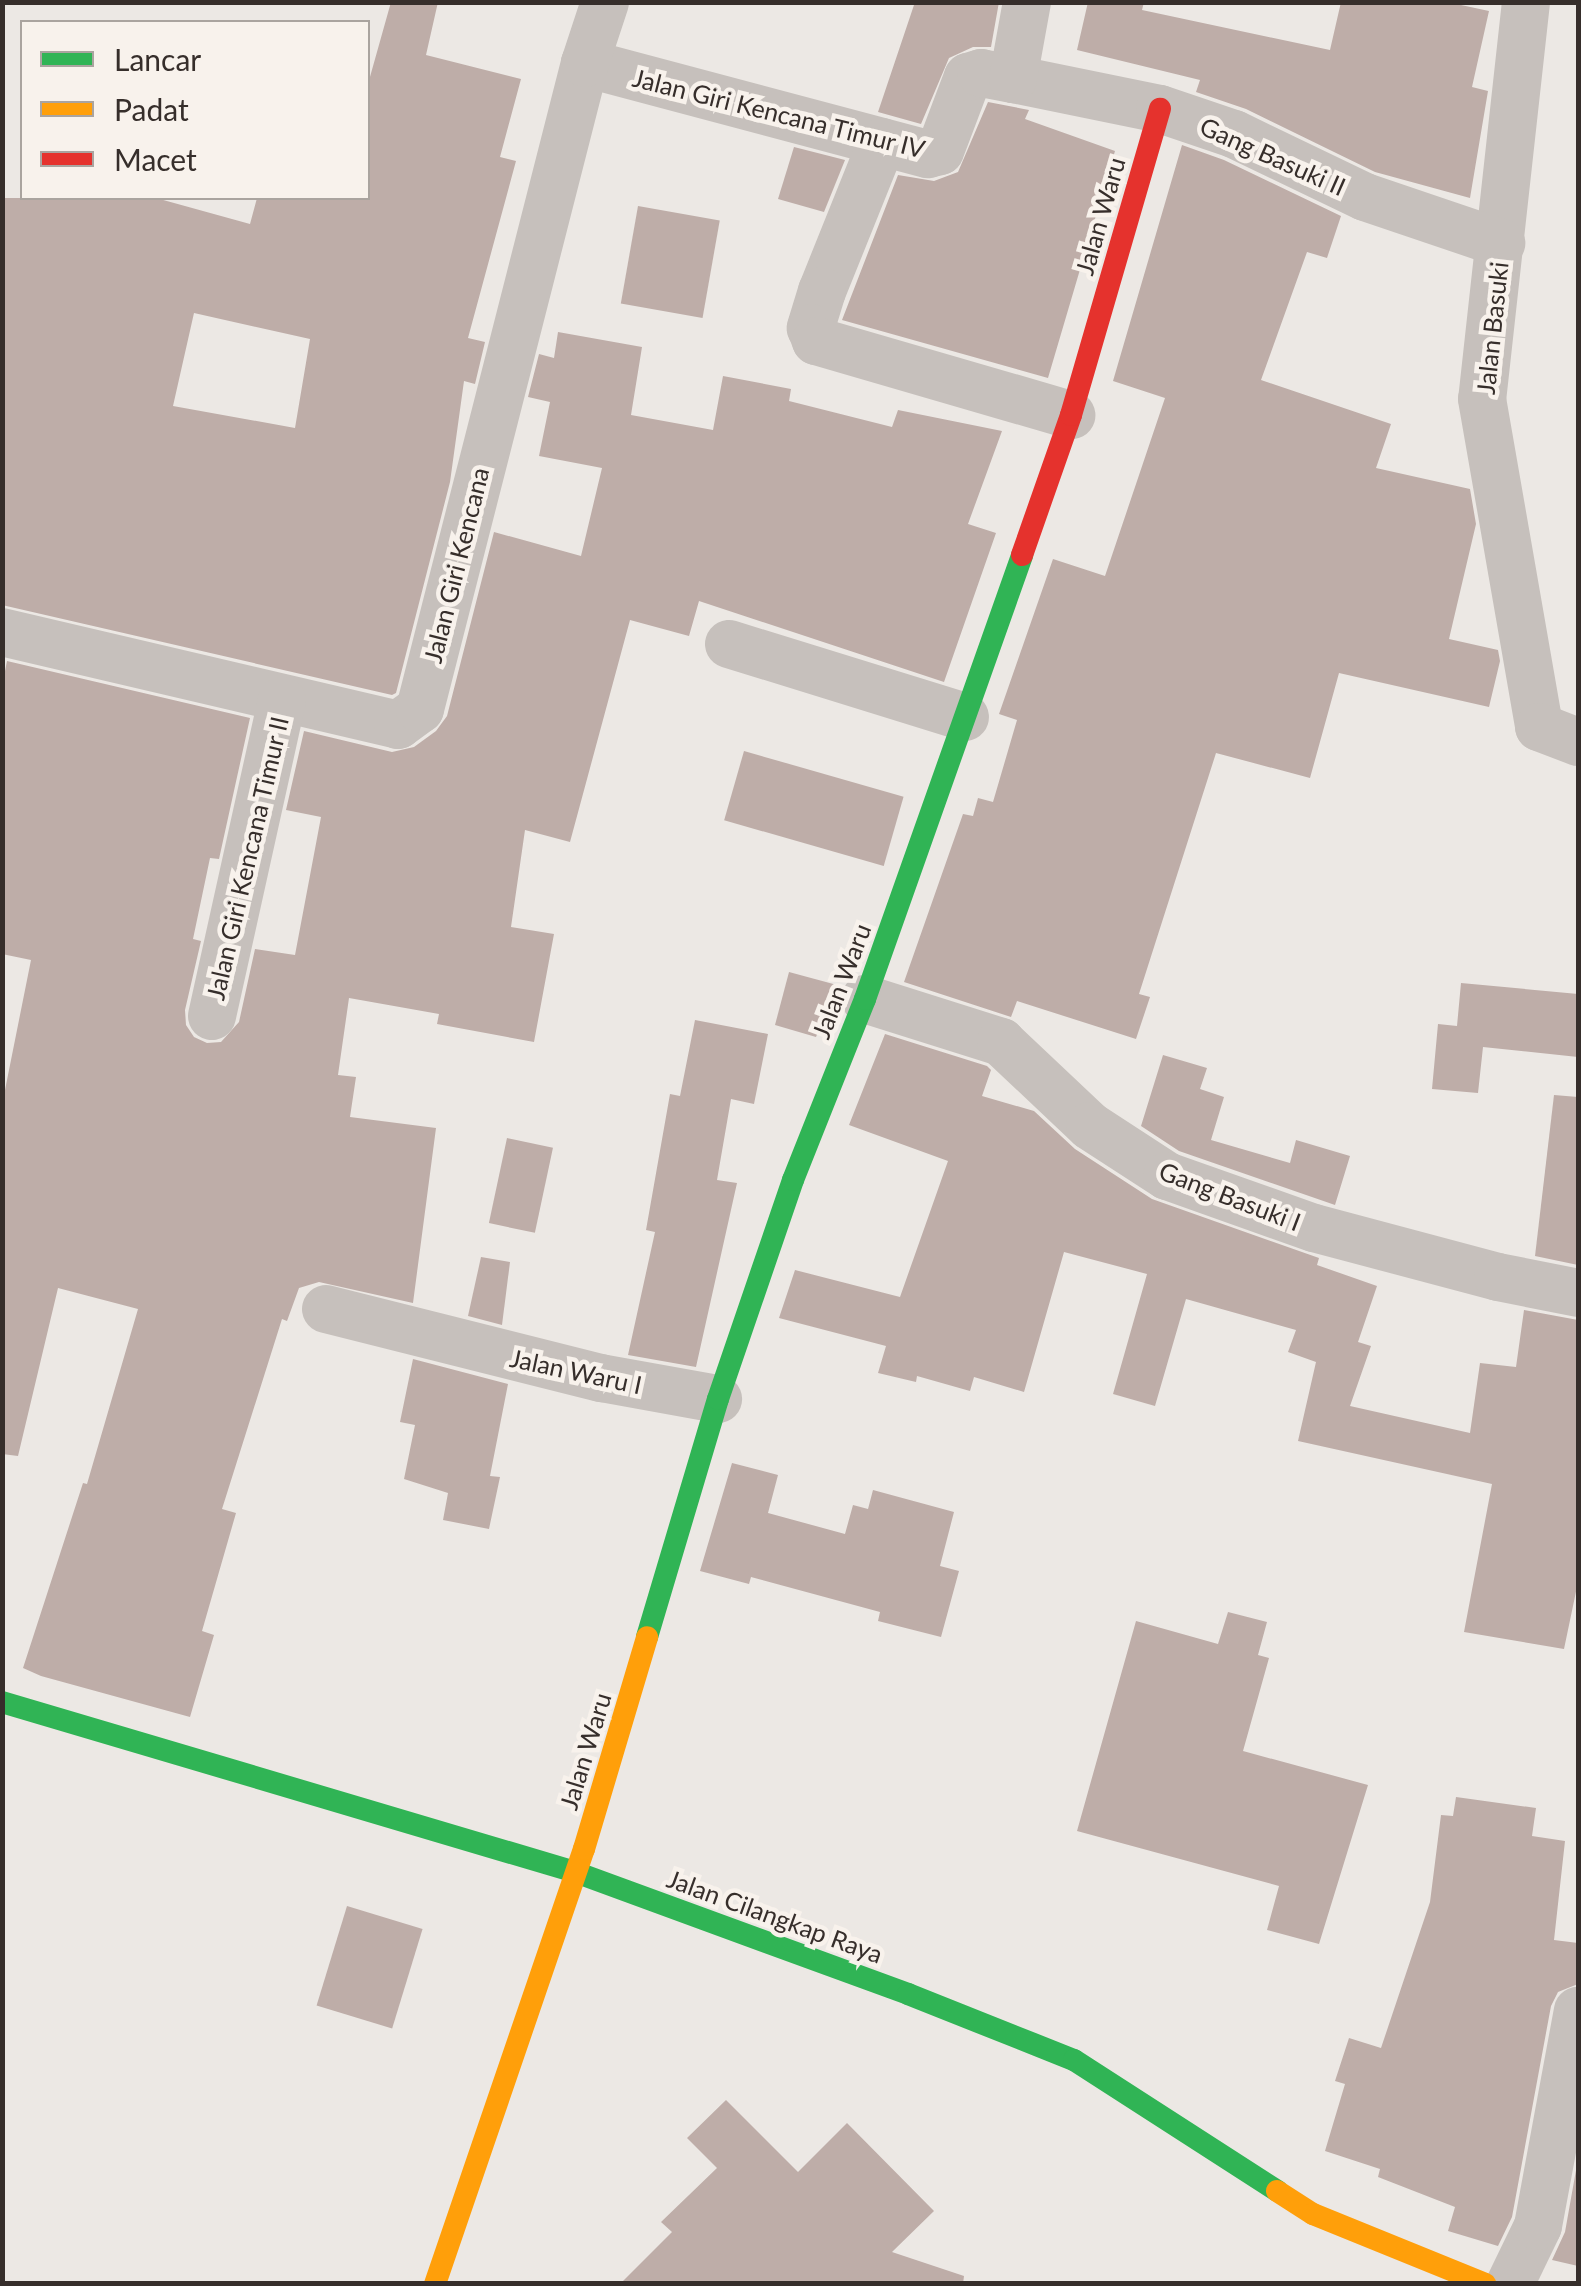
<!DOCTYPE html>
<style>
body{margin:0}
#map{position:relative;width:1581px;height:2286px;overflow:hidden;background:#ece8e4;font-family:Lato,sans-serif}
div>[style]{position:absolute}
.building>*{inset:0;background:#beada8;transform-origin:0 0}
.street>*{height:48px;margin:-24px;padding:0 24px;transform-origin:24px;border-radius:24px;background:#c6c0bc}
.fast>*{height:22px;margin:-11px;padding:0 11px;transform-origin:11px;border-radius:11px;background:#30b455}
.slow>*{height:22px;margin:-11px;padding:0 11px;transform-origin:11px;border-radius:11px;background:#ff9f0a}
.jam>*{height:22px;margin:-11px;padding:0 11px;transform-origin:11px;border-radius:11px;background:#e5322d}
span{translate:-50% -50%;white-space:nowrap;text-align:center;line-height:1.15;-webkit-text-stroke:9px #f8f2ec;paint-order:stroke}
.street-label{font-size:25px;color:#362e2b}
.frame{position:absolute;inset:0;border:5px solid #362e2b;pointer-events:none}
.legend{position:absolute;left:20px;top:20px;width:350px;height:180px;box-sizing:border-box;background:#f8f2ec;border:2px solid #aaa49f;margin:0;padding:12px 18px;list-style:none;font-size:30px;color:#362e2b}
.legend li{display:flex;align-items:center;gap:20px;height:50px}
.legend b{width:50px;border:2px solid #aaa49f}
</style>
<div id="map">
<div class="building">
<i style="clip-path:polygon(evenodd,391px 2px,438px 2px,426px 55px,521px 79px,500px 157px,516px 161px,468px 338px,485px 342px,475px 384px,464px 381px,450px 482px,396px 693px,392px 695px,2px 605px,2px 198px,156px 198px,250px 224px,257px 198px,368px 198px,368px 84px,391px 2px,194px 313px,310px 339px,295px 428px,173px 406px,194px 313px)"></i>
<i style="clip-path:polygon(915px 2px,999px 2px,991px 47px,973px 47px,949px 58px,921px 124px,878px 112px)"></i>
<i style="clip-path:polygon(1088px 2px,1144px 2px,1142px 10px,1330px 50px,1341px 2px,1447px 2px,1489px 11px,1472px 87px,1488px 91px,1470px 198px,1375px 172px,1246px 109px,1196px 92px,1200px 80px,1077px 50px)"></i>
<i style="clip-path:polygon(988px 102px,1029px 110px,1025px 119px,1115px 151px,1048px 378px,842px 320px,898px 175px,934px 181px,958px 172px)"></i>
<i style="clip-path:polygon(1182px 145px,1224px 160px,1341px 216px,1327px 258px,1307px 252px,1261px 380px,1391px 424px,1376px 468px,1470px 489px,1476px 524px,1449px 639px,1498px 650px,1500px 661px,1489px 707px,1339px 673px,1310px 778px,1216px 753px,1139px 994px,1150px 997px,1136px 1039px,1017px 1001px,1011px 1017px,904px 982px,963px 814px,973px 816px,978px 798px,993px 802px,1017px 720px,999px 714px,1053px 559px,1105px 576px,1165px 398px,1113px 381px)"></i>
<i style="clip-path:polygon(794px 147px,845px 160px,824px 212px,778px 199px)"></i>
<i style="left:638px;top:206px;width:83px;height:99px;rotate:10deg"></i>
<i style="clip-path:polygon(558px 332px,642px 347px,631px 415px,713px 430px,723px 376px,791px 389px,789px 401px,892px 427px,898px 410px,1002px 431px,968px 524px,996px 533px,944px 682px,699px 601px,689px 636px,630px 620px,570px 842px,525px 830px,511px 927px,554px 934px,534px 1042px,437px 1024px,439px 1014px,349px 998px,338px 1075px,356px 1077px,350px 1117px,436px 1128px,413px 1303px,319px 1282px,299px 1288px,287px 1321px,282px 1319px,222px 1509px,236px 1513px,202px 1631px,214px 1635px,190px 1717px,41px 1676px,23px 1668px,83px 1483px,87px 1484px,138px 1309px,58px 1288px,18px 1456px,2px 1454px,2px 1105px,31px 960px,2px 954px,2px 686px,7px 661px,250px 718px,219px 859px,210px 858px,193px 939px,201px 941px,185px 1010px,186px 1025px,194px 1037px,207px 1043px,221px 1042px,239px 1022px,255px 949px,295px 955px,321px 817px,286px 810px,304px 731px,392px 752px,414px 747px,436px 731px,447px 716px,494px 532px,581px 556px,602px 468px,539px 456px,550px 402px,528px 397px,539px 354px,554px 358px)"></i>
<i style="left:744px;top:751px;width:166px;height:72px;rotate:16deg"></i>
<i style="clip-path:polygon(789px 972px,837px 985px,816px 1037px,775px 1025px)"></i>
<i style="clip-path:polygon(1461px 983px,1578px 994px,1578px 1057px,1483px 1047px,1478px 1093px,1432px 1089px,1438px 1024px,1457px 1026px)"></i>
<i style="clip-path:polygon(695px 1020px,768px 1034px,754px 1104px,731px 1099px,717px 1180px,737px 1183px,696px 1367px,628px 1355px,655px 1232px,646px 1230px,670px 1094px,680px 1096px)"></i>
<i style="clip-path:polygon(885px 1034px,987px 1066px,991px 1070px,982px 1096px,1034px 1111px,1075px 1149px,1152px 1199px,1319px 1258px,1317px 1265px,1377px 1286px,1358px 1342px,1371px 1346px,1350px 1406px,1470px 1433px,1480px 1363px,1516px 1367px,1524px 1310px,1578px 1320px,1578px 1582px,1564px 1649px,1464px 1632px,1492px 1484px,1298px 1441px,1316px 1362px,1288px 1352px,1296px 1330px,1186px 1299px,1155px 1406px,1113px 1394px,1147px 1274px,1064px 1252px,1024px 1392px,974px 1377px,970px 1391px,917px 1376px,916px 1382px,878px 1373px,886px 1346px,779px 1318px,795px 1270px,900px 1297px,948px 1161px,849px 1125px)"></i>
<i style="clip-path:polygon(1163px 1055px,1207px 1068px,1200px 1089px,1224px 1097px,1211px 1140px,1290px 1163px,1296px 1140px,1350px 1156px,1335px 1205px,1179px 1151px,1141px 1126px)"></i>
<i style="clip-path:polygon(1554px 1095px,1578px 1097px,1578px 1265px,1535px 1256px)"></i>
<i style="left:507px;top:1138px;width:47px;height:87px;rotate:12deg"></i>
<i style="clip-path:polygon(481px 1257px,510px 1262px,502px 1325px,468px 1316px)"></i>
<i style="clip-path:polygon(413px 1359px,508px 1384px,490px 1476px,500px 1477px,489px 1529px,443px 1520px,448px 1493px,404px 1479px,415px 1425px,400px 1422px)"></i>
<i style="clip-path:polygon(732px 1463px,778px 1475px,768px 1513px,845px 1534px,853px 1505px,868px 1509px,873px 1490px,954px 1512px,940px 1566px,959px 1571px,941px 1637px,878px 1621px,880px 1612px,751px 1577px,749px 1584px,700px 1571px)"></i>
<i style="clip-path:polygon(1228px 1612px,1267px 1622px,1258px 1655px,1269px 1658px,1243px 1751px,1368px 1785px,1319px 1944px,1267px 1930px,1279px 1886px,1077px 1831px,1136px 1621px,1218px 1644px)"></i>
<i style="clip-path:polygon(1456px 1797px,1536px 1808px,1532px 1836px,1565px 1841px,1554px 1940px,1578px 1943px,1578px 1984px,1558px 1992px,1551px 2006px,1512px 2217px,1498px 2246px,1448px 2231px,1455px 2207px,1378px 2177px,1380px 2169px,1325px 2151px,1345px 2084px,1335px 2081px,1349px 2038px,1381px 2048px,1430px 1902px,1441px 1815px,1453px 1816px)"></i>
<i style="left:347px;top:1906px;width:79px;height:104px;rotate:17deg"></i>
<i style="clip-path:polygon(726px 2100px,798px 2172px,847px 2123px,934px 2211px,892px 2252px,964px 2276px,963px 2284px,620px 2284px,672px 2232px,661px 2222px,717px 2168px,687px 2138px)"></i>
<i style="clip-path:polygon(1578px 2159px,1578px 2266px,1552px 2260px,1565px 2232px)"></i>
</div>
<div class="street">
<i style="left:1526px;top:2px;width:399px;rotate:96.3deg"></i>
<i style="left:1482px;top:399px;width:333px;rotate:80.1deg"></i>
<i style="left:1539px;top:727px;width:42px;rotate:21deg"></i>
<i style="left:585px;top:63px;width:355px;rotate:14.9deg"></i>
<i style="left:928px;top:154px;width:12px;rotate:-14deg"></i>
<i style="left:940px;top:151px;width:79px;rotate:-69.3deg"></i>
<i style="left:968px;top:77px;width:14px;rotate:-17deg"></i>
<i style="left:981px;top:73px;width:33px;rotate:11deg"></i>
<i style="left:1013px;top:79px;width:150px;rotate:11.5deg"></i>
<i style="left:1160px;top:109px;width:78px;rotate:18.7deg"></i>
<i style="left:1234px;top:134px;width:145px;rotate:25.7deg"></i>
<i style="left:1365px;top:197px;width:144px;rotate:18.7deg"></i>
<i style="left:1013px;top:79px;width:78px;rotate:-79.7deg"></i>
<i style="left:882px;top:142px;width:161px;rotate:111.9deg"></i>
<i style="left:822px;top:291px;width:39px;rotate:107deg"></i>
<i style="left:811px;top:328px;width:14px;rotate:69deg"></i>
<i style="left:816px;top:341px;width:266px;rotate:16.2deg"></i>
<i style="left:2px;top:632px;width:407px;rotate:13.2deg"></i>
<i style="left:398px;top:725px;width:27px;rotate:-36deg"></i>
<i style="left:420px;top:709px;width:667px;rotate:-75.67deg"></i>
<i style="left:585px;top:63px;width:64px;rotate:-71.8deg"></i>
<i style="left:729px;top:644px;width:247px;rotate:17.2deg"></i>
<i style="left:865px;top:999px;width:143px;rotate:17.5deg"></i>
<i style="left:1001px;top:1042px;width:122px;rotate:43.3deg"></i>
<i style="left:1090px;top:1126px;width:92px;rotate:33deg"></i>
<i style="left:1167px;top:1176px;width:156px;rotate:19.5deg"></i>
<i style="left:1314px;top:1228px;width:190px;rotate:14.9deg"></i>
<i style="left:1498px;top:1277px;width:82px;rotate:11.3deg"></i>
<i style="left:212px;top:1016px;width:323px;rotate:-77.5deg"></i>
<i style="left:326px;top:1309px;width:284px;rotate:14.1deg"></i>
<i style="left:601px;top:1378px;width:119px;rotate:10.2deg"></i>
<i style="left:1510px;top:2284px;width:64px;rotate:-64.2deg"></i>
<i style="left:1538px;top:2226px;width:219px;rotate:-79.5deg"></i>
</div>
<div class="fast">
<i style="left:647px;top:1637px;width:248px;rotate:-73.4deg"></i>
<i style="left:718px;top:1399px;width:231px;rotate:-71.1deg"></i>
<i style="left:793px;top:1180px;width:195px;rotate:-68.3deg"></i>
<i style="left:865px;top:999px;width:471px;rotate:-70.5deg"></i>
<i style="left:2px;top:1702px;width:598px;rotate:16.52deg"></i>
<i style="left:575px;top:1872px;width:355px;rotate:20.1deg"></i>
<i style="left:908px;top:1994px;width:179px;rotate:21.7deg"></i>
<i style="left:1074px;top:2060px;width:242px;rotate:32.8deg"></i>
</div>
<div class="slow">
<i style="left:1277px;top:2191px;width:43px;rotate:32.6deg"></i>
<i style="left:1313px;top:2214px;width:186px;rotate:22.1deg"></i>
<i style="left:435px;top:2284px;width:460px;rotate:-71.1deg"></i>
<i style="left:584px;top:1849px;width:221px;rotate:-73.4deg"></i>
</div>
<div class="jam">
<i style="left:1022px;top:555px;width:148px;rotate:-70.7deg"></i>
<i style="left:1071px;top:415px;width:319px;rotate:-73.8deg"></i>
</div>
<div class="street-label">
<span style="left:779px;top:113px;rotate:14deg">Jalan Giri Kencana Timur IV</span>
<span style="left:1273px;top:156px;rotate:24deg">Gang Basuki II</span>
<span style="left:1100px;top:216px;rotate:-74deg">Jalan Waru</span>
<span style="left:1492px;top:328px;rotate:-84deg">Jalan Basuki</span>
<span style="left:456px;top:565px;rotate:-76deg">Jalan Giri Kencana</span>
<span style="left:247px;top:858px;rotate:-77deg">Jalan Giri Kencana Timur II</span>
<span style="left:841px;top:981px;rotate:-69deg">Jalan Waru</span>
<span style="left:1230px;top:1196px;rotate:21deg">Gang Basuki I</span>
<span style="left:576px;top:1371px;rotate:12deg">Jalan Waru I</span>
<span style="left:585px;top:1751px;rotate:-73deg">Jalan Waru</span>
<span style="left:775px;top:1916px;rotate:20deg">Jalan Cilangkap Raya</span>
</div>
<div class="frame"></div>
<ul class="legend">
<li><b style="height:12px;background:#30b455"></b>Lancar</li>
<li><b style="height:12px;background:#ff9f0a"></b>Padat</li>
<li><b style="height:12px;background:#e5322d"></b>Macet</li>
</ul>
</div>
